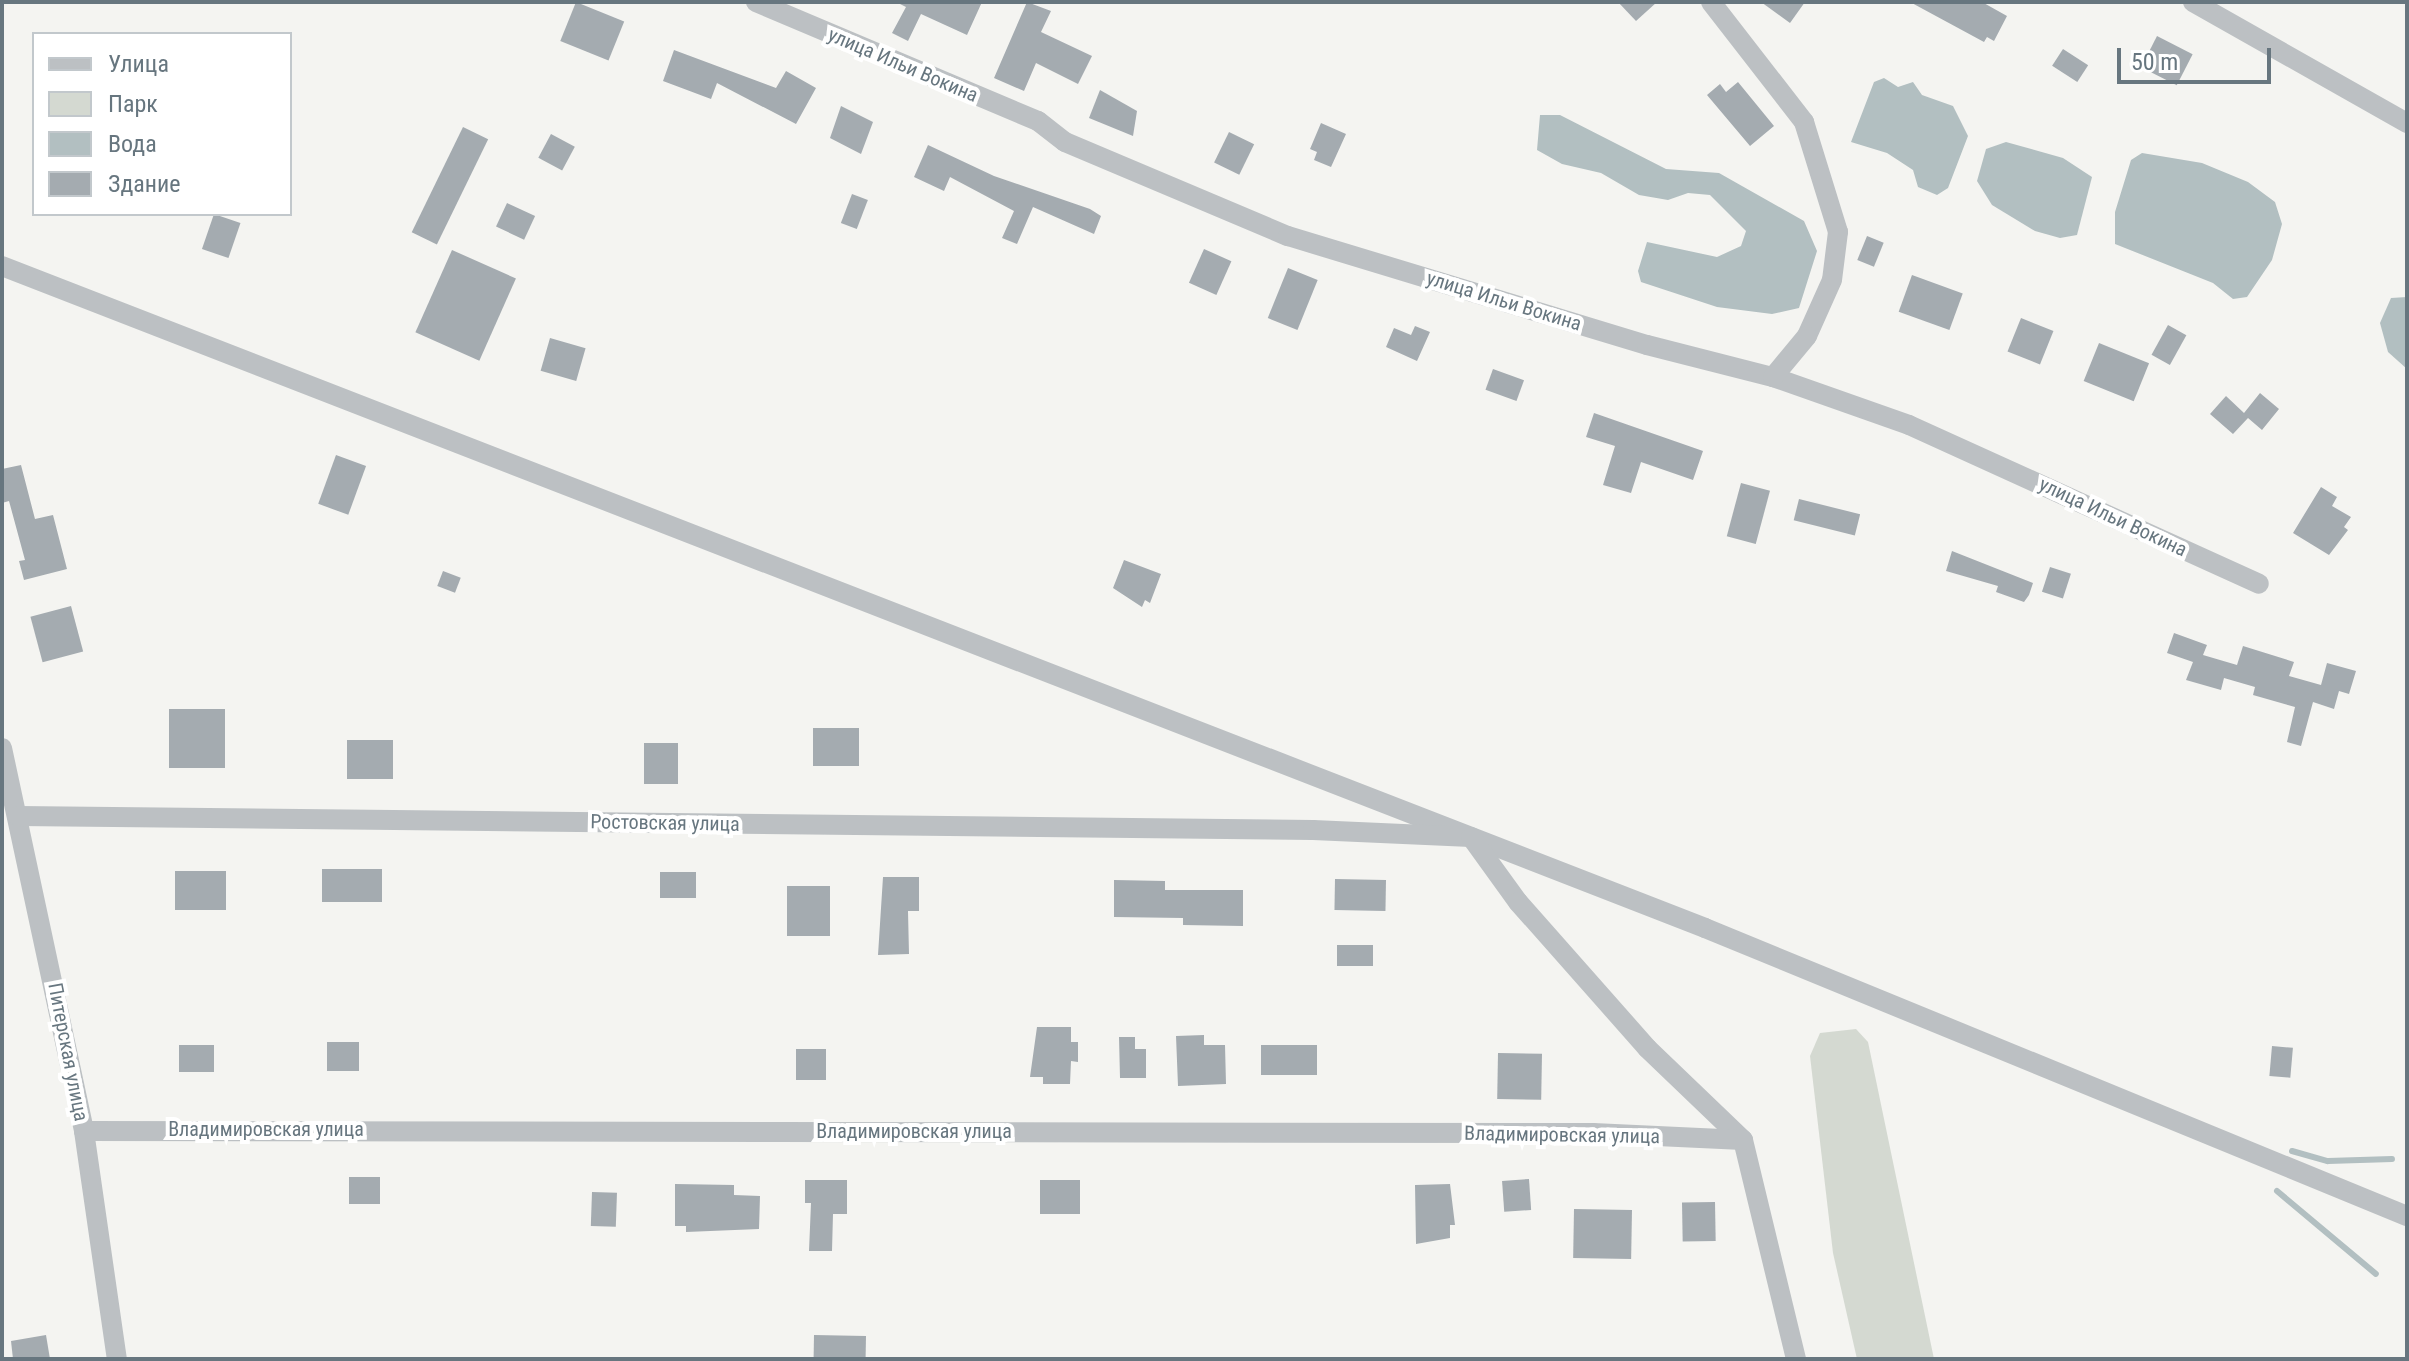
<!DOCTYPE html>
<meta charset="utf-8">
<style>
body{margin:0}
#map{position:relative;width:2409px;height:1361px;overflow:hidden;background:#f4f4f1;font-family:"Roboto Condensed",sans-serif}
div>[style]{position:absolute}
.green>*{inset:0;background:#d4d9d1}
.water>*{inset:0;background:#b2bfc1}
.stream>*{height:6px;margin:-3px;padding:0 3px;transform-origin:3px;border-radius:3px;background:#b2bfc1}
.building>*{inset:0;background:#a4abb0;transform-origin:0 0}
.minor>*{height:20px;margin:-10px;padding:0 10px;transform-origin:10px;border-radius:10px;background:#bcc0c3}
span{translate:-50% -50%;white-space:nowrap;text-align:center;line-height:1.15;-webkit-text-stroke:8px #fff;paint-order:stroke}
.street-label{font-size:20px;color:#67767f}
.frame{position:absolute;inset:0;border:4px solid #67767f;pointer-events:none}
.legend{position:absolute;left:32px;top:32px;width:260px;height:184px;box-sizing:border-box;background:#fff;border:2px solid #c2c8cc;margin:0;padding:10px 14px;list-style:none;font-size:24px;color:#67767f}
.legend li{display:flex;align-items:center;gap:16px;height:40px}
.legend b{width:40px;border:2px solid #c2c8cc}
.scale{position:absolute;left:2117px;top:48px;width:154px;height:36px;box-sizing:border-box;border:4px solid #67767f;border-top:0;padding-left:10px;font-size:24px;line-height:28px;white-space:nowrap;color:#67767f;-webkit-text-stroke:6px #fff;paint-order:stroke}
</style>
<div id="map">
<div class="green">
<i style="clip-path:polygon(1856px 1029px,1868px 1042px,1934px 1359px,1857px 1359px,1833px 1253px,1810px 1056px,1820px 1033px)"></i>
</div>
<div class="water">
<i style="clip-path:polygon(1884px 78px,1898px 87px,1913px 82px,1922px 95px,1953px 106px,1968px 136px,1948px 188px,1937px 195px,1918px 187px,1913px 170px,1887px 153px,1851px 142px,1874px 82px)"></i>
<i style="clip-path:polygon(1540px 115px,1560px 115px,1666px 169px,1719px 173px,1804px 221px,1817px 251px,1799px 308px,1772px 314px,1717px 307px,1641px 282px,1638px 271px,1647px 242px,1717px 257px,1741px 246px,1746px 231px,1710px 195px,1688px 193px,1668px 200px,1639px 195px,1601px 173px,1562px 164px,1537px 150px)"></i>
<i style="clip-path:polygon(2006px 142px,2063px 158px,2092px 177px,2077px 235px,2060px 238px,2035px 231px,1992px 205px,1977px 181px,1986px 149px)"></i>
<i style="clip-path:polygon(2142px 153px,2202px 163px,2248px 182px,2275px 202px,2282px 224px,2272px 260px,2247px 297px,2233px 299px,2213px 283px,2115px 244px,2115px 212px,2131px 160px)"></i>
<i style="clip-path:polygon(2407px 297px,2407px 369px,2388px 352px,2380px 323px,2391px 298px)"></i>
</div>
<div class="stream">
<i style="left:2292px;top:1151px;width:37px;rotate:16deg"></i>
<i style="left:2328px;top:1161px;width:64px;rotate:-1.8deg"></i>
<i style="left:2277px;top:1191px;width:129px;rotate:40deg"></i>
</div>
<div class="building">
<i style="left:576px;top:2px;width:52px;height:42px;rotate:22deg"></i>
<i style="clip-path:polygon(896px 2px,982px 2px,967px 35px,921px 14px,908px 41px,892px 33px,906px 7px)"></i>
<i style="clip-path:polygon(1027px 2px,1051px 11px,1041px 32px,1092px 56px,1078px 84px,1036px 63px,1024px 91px,994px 78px)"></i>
<i style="clip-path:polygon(1618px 2px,1657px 2px,1636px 21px)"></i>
<i style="clip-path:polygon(1761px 2px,1805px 2px,1790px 23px)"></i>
<i style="clip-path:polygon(1910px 2px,1982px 2px,2007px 16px,1994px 41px,1987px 37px,1984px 42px)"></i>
<i style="left:2157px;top:36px;width:40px;height:35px;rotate:27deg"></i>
<i style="left:2063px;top:49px;width:30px;height:20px;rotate:33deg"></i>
<i style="clip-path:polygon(674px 50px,776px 88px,786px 71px,816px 88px,796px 124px,717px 83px,711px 99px,663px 81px)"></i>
<i style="clip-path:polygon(1738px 82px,1774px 126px,1750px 146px,1707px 95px,1720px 84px,1726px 92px)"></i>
<i style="clip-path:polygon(1100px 90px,1137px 111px,1133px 136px,1089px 118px)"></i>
<i style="clip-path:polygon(841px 106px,873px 122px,861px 154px,830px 138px)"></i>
<i style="clip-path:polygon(1321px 123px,1346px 134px,1331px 167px,1314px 160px,1317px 152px,1310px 149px)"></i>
<i style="left:463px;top:127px;width:28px;height:117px;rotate:26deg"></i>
<i style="left:1229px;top:132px;width:28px;height:34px;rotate:26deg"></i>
<i style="left:551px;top:134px;width:27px;height:27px;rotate:28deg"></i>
<i style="clip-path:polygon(928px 145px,994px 176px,1090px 209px,1101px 216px,1094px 234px,1033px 207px,1017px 244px,1002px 238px,1014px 211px,950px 177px,944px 191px,914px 177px)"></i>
<i style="left:852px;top:194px;width:17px;height:31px;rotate:21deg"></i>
<i style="left:507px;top:203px;width:31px;height:26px;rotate:25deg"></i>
<i style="left:214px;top:214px;width:28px;height:37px;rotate:19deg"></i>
<i style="left:1867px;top:236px;width:18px;height:26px;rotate:22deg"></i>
<i style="left:1204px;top:249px;width:30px;height:37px;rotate:24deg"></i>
<i style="left:452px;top:250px;width:70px;height:90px;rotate:24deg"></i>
<i style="left:1288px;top:268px;width:32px;height:54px;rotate:22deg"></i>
<i style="left:1912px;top:275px;width:54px;height:39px;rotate:20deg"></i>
<i style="left:2021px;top:318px;width:35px;height:36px;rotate:22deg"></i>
<i style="left:2168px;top:325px;width:21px;height:34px;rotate:29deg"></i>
<i style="clip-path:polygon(1415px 326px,1430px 332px,1417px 361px,1386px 347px,1394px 328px,1411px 335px)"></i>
<i style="left:550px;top:338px;width:37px;height:34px;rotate:16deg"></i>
<i style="left:2099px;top:343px;width:54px;height:41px;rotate:22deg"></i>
<i style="left:1493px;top:369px;width:33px;height:22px;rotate:20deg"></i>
<i style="clip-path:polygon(2260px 393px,2279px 409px,2262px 430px,2248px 418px,2233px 434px,2210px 414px,2226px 396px,2244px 413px)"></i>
<i style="clip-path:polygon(1594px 413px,1703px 451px,1693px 480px,1641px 462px,1631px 493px,1603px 485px,1615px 446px,1586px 437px)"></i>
<i style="left:336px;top:455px;width:32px;height:52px;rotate:20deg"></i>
<i style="clip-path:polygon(21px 465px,35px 519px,53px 515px,67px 569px,24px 580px,19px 561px,25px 560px,9px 501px,2px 503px,2px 469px)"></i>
<i style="left:1741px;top:483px;width:30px;height:55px;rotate:15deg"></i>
<i style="clip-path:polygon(2321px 487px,2337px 497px,2332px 506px,2351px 517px,2344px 527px,2348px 530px,2329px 555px,2293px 533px)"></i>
<i style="left:1799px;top:499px;width:63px;height:22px;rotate:14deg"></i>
<i style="clip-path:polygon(1952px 551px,2033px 583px,2029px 595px,2024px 602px,1996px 592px,1998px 586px,1946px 571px)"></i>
<i style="clip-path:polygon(1124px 560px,1161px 574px,1150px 603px,1145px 600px,1142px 607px,1113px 588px)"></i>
<i style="left:2050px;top:567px;width:22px;height:26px;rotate:18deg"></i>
<i style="left:443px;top:571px;width:19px;height:16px;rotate:21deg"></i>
<i style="left:71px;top:606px;width:47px;height:42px;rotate:75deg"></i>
<i style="clip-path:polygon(2174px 633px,2207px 645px,2203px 655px,2237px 665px,2243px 646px,2294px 662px,2289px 676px,2321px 685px,2327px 663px,2356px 671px,2349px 694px,2339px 691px,2334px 709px,2313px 702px,2301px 746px,2287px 742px,2295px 707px,2253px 695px,2255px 687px,2224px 678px,2221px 690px,2186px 680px,2193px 662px,2167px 653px)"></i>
<i style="left:169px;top:709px;width:56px;height:59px"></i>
<i style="left:813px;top:728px;width:46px;height:38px"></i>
<i style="left:347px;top:740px;width:46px;height:39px"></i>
<i style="left:644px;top:743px;width:34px;height:41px"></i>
<i style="left:322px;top:869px;width:60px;height:33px"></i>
<i style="left:175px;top:871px;width:51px;height:39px"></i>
<i style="left:660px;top:872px;width:36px;height:26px"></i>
<i style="clip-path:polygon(883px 877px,919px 877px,919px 911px,908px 911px,909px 954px,878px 955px)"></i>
<i style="left:1335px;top:879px;width:51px;height:31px;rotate:1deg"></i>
<i style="clip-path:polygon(1114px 880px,1165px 881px,1165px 890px,1243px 890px,1243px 926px,1183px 925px,1183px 918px,1114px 917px)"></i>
<i style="left:787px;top:886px;width:43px;height:50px"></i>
<i style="left:1337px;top:945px;width:36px;height:21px"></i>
<i style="clip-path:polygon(1037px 1027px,1071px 1027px,1071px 1042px,1078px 1042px,1078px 1062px,1071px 1061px,1070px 1084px,1043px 1084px,1043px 1077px,1030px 1077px)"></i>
<i style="clip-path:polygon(1204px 1035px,1204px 1045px,1225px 1045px,1226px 1084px,1178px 1086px,1176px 1036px)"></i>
<i style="clip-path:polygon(1119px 1037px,1135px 1037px,1135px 1049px,1146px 1049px,1146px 1078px,1120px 1078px)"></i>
<i style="left:327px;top:1042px;width:32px;height:29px"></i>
<i style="left:179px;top:1045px;width:35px;height:27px"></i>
<i style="left:1317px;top:1045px;width:30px;height:56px;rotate:90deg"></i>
<i style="left:2272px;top:1046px;width:21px;height:30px;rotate:5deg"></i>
<i style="left:826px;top:1049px;width:31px;height:30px;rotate:90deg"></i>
<i style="left:1498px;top:1053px;width:44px;height:46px;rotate:1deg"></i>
<i style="left:380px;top:1177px;width:27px;height:31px;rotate:90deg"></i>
<i style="left:1529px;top:1179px;width:31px;height:27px;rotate:86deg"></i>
<i style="clip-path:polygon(805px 1180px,847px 1180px,847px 1214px,833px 1214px,832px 1251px,809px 1251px,811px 1203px,805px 1203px)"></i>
<i style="left:1080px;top:1180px;width:34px;height:40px;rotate:90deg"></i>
<i style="clip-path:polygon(675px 1184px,734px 1185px,734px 1195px,760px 1196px,759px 1229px,686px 1232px,686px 1226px,675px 1226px)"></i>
<i style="clip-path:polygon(1450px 1184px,1455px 1225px,1450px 1225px,1450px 1238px,1416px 1244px,1415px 1185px)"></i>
<i style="left:592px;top:1192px;width:25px;height:34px;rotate:2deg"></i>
<i style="left:1715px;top:1202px;width:39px;height:33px;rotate:89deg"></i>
<i style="left:1574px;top:1209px;width:58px;height:49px;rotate:1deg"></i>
<i style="clip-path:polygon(46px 1335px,50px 1359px,13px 1359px,11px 1341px)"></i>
<i style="left:814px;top:1335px;width:52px;height:24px;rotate:1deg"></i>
</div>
<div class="minor">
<i style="left:756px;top:2px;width:306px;rotate:22.9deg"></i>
<i style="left:1038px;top:121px;width:34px;rotate:38deg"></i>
<i style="left:1065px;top:142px;width:242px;rotate:22.9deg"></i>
<i style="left:1288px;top:236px;width:375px;rotate:16.9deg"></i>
<i style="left:1647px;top:345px;width:130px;rotate:14.3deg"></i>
<i style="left:1773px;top:377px;width:144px;rotate:19.4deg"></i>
<i style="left:1909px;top:425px;width:384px;rotate:24.4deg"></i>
<i style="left:1711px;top:2px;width:152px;rotate:52.2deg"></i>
<i style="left:1804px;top:122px;width:115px;rotate:72.8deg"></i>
<i style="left:1838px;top:232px;width:48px;rotate:97.1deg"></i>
<i style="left:1832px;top:280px;width:61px;rotate:114.1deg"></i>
<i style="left:1807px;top:336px;width:53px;rotate:129.7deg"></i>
<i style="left:2193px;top:2px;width:246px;rotate:29.5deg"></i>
<i style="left:2px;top:266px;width:1827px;rotate:21.24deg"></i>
<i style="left:1705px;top:928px;width:759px;rotate:22.31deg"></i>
<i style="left:2px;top:748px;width:392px;rotate:77.9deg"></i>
<i style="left:84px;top:1131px;width:230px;rotate:81.8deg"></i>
<i style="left:18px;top:816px;width:1295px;rotate:0.62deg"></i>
<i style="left:1313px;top:830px;width:158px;rotate:2.5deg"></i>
<i style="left:1471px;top:837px;width:80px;rotate:54.1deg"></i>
<i style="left:1518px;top:902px;width:195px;rotate:48.5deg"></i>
<i style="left:1647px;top:1048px;width:133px;rotate:43.8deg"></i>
<i style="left:1743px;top:1140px;width:225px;rotate:76.4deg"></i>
<i style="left:84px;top:1131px;width:1509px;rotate:0.08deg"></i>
<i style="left:1593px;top:1133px;width:150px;rotate:2.7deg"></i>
</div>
<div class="street-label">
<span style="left:903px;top:65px;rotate:23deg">улица Ильи Вокина</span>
<span style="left:1504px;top:301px;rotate:17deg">улица Ильи Вокина</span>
<span style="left:2113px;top:517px;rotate:25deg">улица Ильи Вокина</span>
<span style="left:665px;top:823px;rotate:1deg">Ростовская улица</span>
<span style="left:68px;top:1052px;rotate:79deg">Питерская улица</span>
<span style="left:266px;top:1129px">Владимировская улица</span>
<span style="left:914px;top:1131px">Владимировская улица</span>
<span style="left:1562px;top:1135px;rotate:1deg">Владимировская улица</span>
</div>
<div class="frame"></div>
<ul class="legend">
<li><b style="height:10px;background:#bcc0c3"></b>Улица</li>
<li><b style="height:22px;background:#d4d9d1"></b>Парк</li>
<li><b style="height:22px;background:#b2bfc1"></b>Вода</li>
<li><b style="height:22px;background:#a4abb0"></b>Здание</li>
</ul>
<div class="scale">50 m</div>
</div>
